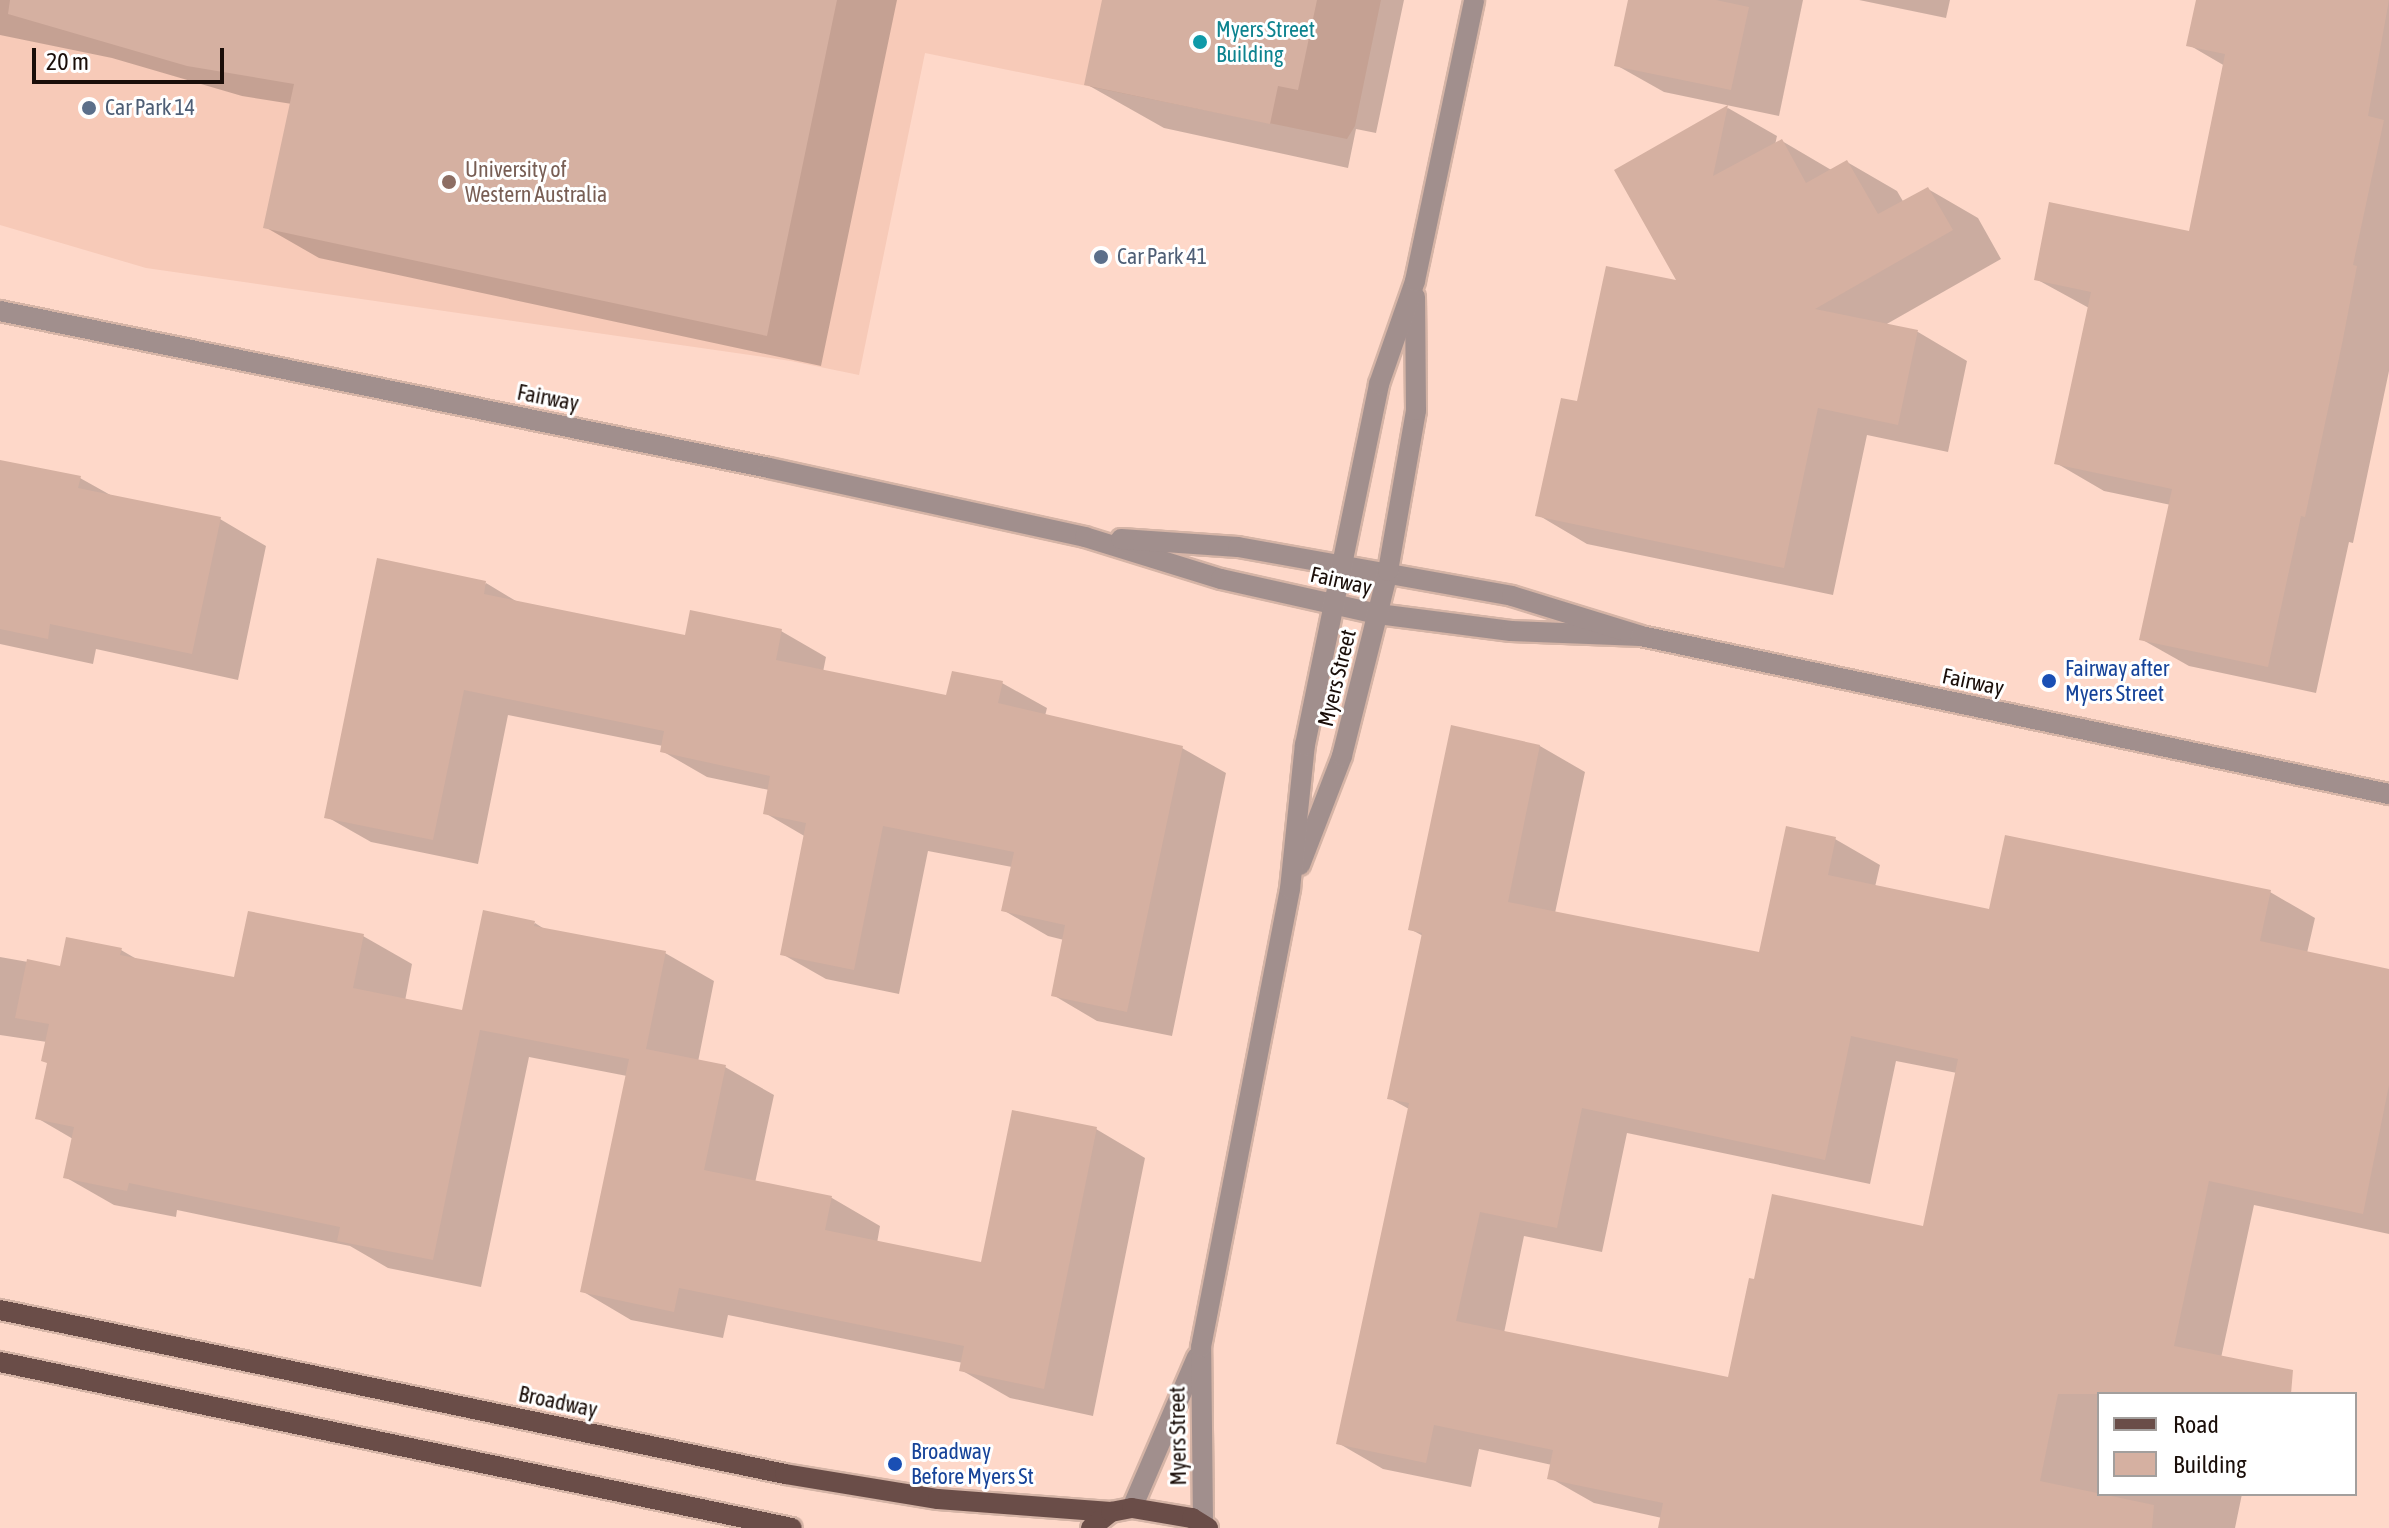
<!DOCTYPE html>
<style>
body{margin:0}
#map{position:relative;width:2389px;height:1528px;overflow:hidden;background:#fed8c9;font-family:"Asap Condensed",sans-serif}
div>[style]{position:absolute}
.built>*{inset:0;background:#f7cab8}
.shadow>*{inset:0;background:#0003}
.building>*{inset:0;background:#d5b0a1}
.roads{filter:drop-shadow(2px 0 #d5b4a6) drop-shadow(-2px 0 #d5b4a6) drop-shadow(0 2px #d5b4a6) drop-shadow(0 -2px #d5b4a6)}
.minor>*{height:20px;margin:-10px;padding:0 10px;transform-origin:10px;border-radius:10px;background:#a18f8d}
.major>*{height:20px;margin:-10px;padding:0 10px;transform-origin:10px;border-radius:10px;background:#6a4d48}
.dots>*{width:22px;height:22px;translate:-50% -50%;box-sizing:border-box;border:4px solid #fff;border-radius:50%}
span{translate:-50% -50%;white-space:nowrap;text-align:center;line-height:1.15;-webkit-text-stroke:6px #fff;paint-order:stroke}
.culture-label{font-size:22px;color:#0d838f}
.left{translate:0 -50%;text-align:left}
.service-label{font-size:22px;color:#4e5e75}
.education-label{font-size:22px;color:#785e54}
.street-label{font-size:22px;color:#1a0e09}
.transit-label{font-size:22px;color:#164399}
.legend{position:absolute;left:2097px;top:1392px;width:260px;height:104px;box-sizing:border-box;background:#fff;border:2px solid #a39f9d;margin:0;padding:10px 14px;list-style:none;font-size:24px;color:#1a0e09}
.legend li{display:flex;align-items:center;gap:16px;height:40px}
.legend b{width:40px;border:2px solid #a39f9d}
.scale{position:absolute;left:32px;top:48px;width:192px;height:36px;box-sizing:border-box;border:4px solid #1a0e09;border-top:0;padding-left:10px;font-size:24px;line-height:28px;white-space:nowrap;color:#1a0e09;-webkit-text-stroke:6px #fff;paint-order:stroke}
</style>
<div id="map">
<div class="built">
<i style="clip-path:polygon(0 0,1381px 0,1355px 126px,1347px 139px,925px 53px,859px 375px,791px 361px,146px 268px,0 225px)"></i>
</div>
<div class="shadow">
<i style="clip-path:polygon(0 0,897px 0,821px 366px,319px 258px,265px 227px,292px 104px,242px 96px,112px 58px,0 35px)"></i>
<i style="clip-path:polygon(1104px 0,1404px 0,1376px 133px,1356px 129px,1348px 168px,1164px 128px,1086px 84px)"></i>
<i style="clip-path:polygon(1630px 0,1803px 0,1779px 116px,1664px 92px,1616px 65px)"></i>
<i style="clip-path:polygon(1859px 0,1950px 0,1946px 18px)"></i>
<i style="clip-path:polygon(2198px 0,2389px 0,2389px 371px,2353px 543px,2349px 542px,2316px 693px,2189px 666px,2141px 639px,2171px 505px,2104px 491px,2056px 463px,2089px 308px,2036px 279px,2190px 233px,2225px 66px,2189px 45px)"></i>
<i style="clip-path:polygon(1728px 108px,1777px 136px,1775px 145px,1782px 141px,1833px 171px,1847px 162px,1897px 191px,1904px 203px,1928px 189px,1978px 218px,2001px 259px,1885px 325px,1918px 332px,1967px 361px,1948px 452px,1867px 435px,1833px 595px,1587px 544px,1538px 515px,1579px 403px,1680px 283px,1617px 171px)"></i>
<i style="clip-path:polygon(0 462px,80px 478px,114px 497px,220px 519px,266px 546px,238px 680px,96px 649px,93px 664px,0 644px)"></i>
<i style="clip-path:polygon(486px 583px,521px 604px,686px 637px,781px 631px,826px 657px,823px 672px,948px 698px,1002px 683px,1047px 708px,1045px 716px,1182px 748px,1226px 773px,1172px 1036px,1097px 1021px,1053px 995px,1064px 940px,1048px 936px,1003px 910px,1012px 867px,928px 851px,899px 994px,826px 979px,782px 954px,806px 837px,765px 813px,769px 790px,707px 777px,662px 751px,663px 746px,508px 715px,478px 864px,371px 842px,327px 817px)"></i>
<i style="clip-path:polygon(evenodd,1452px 728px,1540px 746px,1585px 772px,1555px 913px,1760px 955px,1835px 839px,1880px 865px,1875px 887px,1991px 911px,2270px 892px,2315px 918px,2307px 953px,2389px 971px,2389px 1234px,2254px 1205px,2221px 1358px,2263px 1394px,2099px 1394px,2099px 1494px,2242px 1494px,2235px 1528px,1660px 1528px,1662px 1518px,1594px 1503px,1550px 1478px,1552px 1465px,1479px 1449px,1471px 1487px,1383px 1469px,1338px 1443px,1409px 1109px,1389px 1098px,1423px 936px,1410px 929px,1452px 728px,1896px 1061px,1957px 1073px,1924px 1228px,1729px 1379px,1504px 1333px,1524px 1236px,1602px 1252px,1627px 1133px,1870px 1184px,1896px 1061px)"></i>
<i style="clip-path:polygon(535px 923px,546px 930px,665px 953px,714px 981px,698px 1062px,725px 1067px,774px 1095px,755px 1183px,832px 1198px,880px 1226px,877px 1243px,983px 1265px,1096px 1129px,1145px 1158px,1093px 1416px,1010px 1398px,961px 1370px,963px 1363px,728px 1315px,723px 1338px,631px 1320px,582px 1291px,627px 1076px,529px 1057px,481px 1287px,388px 1268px,350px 1246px,177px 1210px,176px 1217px,114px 1205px,65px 1177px,73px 1139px,37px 1118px,49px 1064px,47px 1042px,0 1035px,0 957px,62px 968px,121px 950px,140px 961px,235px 979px,363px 936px,412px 964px,405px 1001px,463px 1012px)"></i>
</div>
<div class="building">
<i style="clip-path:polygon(10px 0,837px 0,767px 336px,263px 228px,294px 84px,187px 66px,8px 14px)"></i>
<i style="clip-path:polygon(1102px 0,1317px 0,1298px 90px,1278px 86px,1270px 124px,1084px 85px)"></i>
<i style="clip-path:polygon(1628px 0,1716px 0,1749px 7px,1731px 90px,1614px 66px)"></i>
<i style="clip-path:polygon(2196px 0,2389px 0,2368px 116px,2384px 120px,2353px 265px,2357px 266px,2342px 344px,2305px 517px,2301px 516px,2268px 667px,2139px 640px,2172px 489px,2054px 464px,2091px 292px,2034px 280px,2049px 202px,2189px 231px,2225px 54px,2186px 46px)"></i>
<i style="clip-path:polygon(1728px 105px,1713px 176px,1782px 139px,1806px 183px,1847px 160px,1878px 214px,1928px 187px,1953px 230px,1815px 309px,1918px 330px,1898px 425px,1818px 408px,1784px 568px,1535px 516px,1561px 398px,1577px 401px,1606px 266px,1676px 280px,1614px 170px)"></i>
<i style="clip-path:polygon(0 460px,81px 476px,78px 488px,221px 517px,192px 654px,50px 624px,48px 639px,0 629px)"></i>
<i style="clip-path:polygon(377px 558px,486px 581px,484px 594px,685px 635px,690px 610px,782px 629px,776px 660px,946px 695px,952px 671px,1003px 681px,998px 703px,1183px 746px,1127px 1012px,1051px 996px,1065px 925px,1001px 911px,1014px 852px,883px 826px,854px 970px,780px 955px,806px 823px,763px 814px,770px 776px,660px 752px,664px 731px,464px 690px,433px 840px,324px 818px)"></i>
<i style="clip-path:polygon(evenodd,1451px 725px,1540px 745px,1508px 902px,1759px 952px,1786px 826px,1836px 837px,1828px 875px,1989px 909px,2005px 835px,2271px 890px,2260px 941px,2389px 969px,2389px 1085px,2363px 1214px,2209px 1181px,2174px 1346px,2293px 1370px,2291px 1394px,2058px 1394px,2040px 1481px,2154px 1505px,2152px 1528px,1658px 1528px,1663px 1503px,1547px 1479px,1553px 1450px,1434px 1425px,1426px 1463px,1336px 1444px,1409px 1103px,1387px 1099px,1422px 933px,1408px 930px,1451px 725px,1851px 1036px,1958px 1059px,1923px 1226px,1772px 1194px,1754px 1279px,1749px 1278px,1728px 1377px,1456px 1321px,1480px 1212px,1557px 1228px,1582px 1108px,1825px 1160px,1851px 1036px)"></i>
<i style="clip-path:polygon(483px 910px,535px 921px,534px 926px,666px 951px,646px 1049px,726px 1065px,704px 1170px,832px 1196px,825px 1230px,981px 1262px,1012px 1110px,1097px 1127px,1044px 1389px,959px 1371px,964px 1346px,679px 1288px,674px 1312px,580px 1292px,629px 1059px,480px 1030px,433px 1260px,337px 1241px,340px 1227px,129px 1183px,127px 1191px,63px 1178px,74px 1127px,35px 1119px,47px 1063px,41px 1061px,49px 1024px,15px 1018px,27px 959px,60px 966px,66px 937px,122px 948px,120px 955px,234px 977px,248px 911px,364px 934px,353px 988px,462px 1010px)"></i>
</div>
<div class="roads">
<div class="minor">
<i style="left:0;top:311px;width:785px;rotate:11.54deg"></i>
<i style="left:769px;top:468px;width:323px;rotate:12.3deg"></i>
<i style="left:1085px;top:537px;width:142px;rotate:17.2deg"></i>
<i style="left:1221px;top:579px;width:161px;rotate:12.6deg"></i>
<i style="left:1378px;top:614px;width:134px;rotate:7.3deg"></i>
<i style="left:1511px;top:631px;width:130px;rotate:2.2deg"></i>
<i style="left:1121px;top:539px;width:117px;rotate:3.9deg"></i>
<i style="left:1238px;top:547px;width:278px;rotate:10.1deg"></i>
<i style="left:1512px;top:596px;width:135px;rotate:17.2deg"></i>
<i style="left:1641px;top:636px;width:765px;rotate:11.93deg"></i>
<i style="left:1300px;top:865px;width:117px;rotate:-68.9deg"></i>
<i style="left:1342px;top:756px;width:191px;rotate:-76deg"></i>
<i style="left:1388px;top:571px;width:163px;rotate:-80.1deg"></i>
<i style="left:1416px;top:410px;width:113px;rotate:-90.5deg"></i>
<i style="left:1132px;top:1508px;width:164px;rotate:-66.7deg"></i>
<i style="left:1203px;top:1524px;width:177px;rotate:-90.6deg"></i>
<i style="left:1201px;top:1347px;width:467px;rotate:-79deg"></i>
<i style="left:1290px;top:889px;width:145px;rotate:-84.1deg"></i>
<i style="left:1305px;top:745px;width:369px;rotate:-78.4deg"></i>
<i style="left:1379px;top:384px;width:109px;rotate:-70.7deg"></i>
<i style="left:1415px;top:281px;width:287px;rotate:-78.1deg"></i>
</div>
<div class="major">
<i style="left:0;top:1310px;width:802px;rotate:11.8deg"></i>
<i style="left:785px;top:1474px;width:155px;rotate:9.3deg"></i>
<i style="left:938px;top:1499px;width:173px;rotate:4.3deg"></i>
<i style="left:0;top:1362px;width:809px;rotate:11.84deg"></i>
<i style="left:1091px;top:1528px;width:26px;rotate:-39deg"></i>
<i style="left:1111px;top:1512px;width:21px;rotate:-11deg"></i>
<i style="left:1132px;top:1508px;width:61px;rotate:9.5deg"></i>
<i style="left:1192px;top:1518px;width:19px;rotate:32deg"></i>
</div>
</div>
<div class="dots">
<i style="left:1200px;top:42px;background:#0f9aa8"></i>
<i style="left:89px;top:108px;background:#5c6f8a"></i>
<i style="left:449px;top:182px;background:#8d6e63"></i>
<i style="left:1101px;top:257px;background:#5c6f8a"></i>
<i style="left:2049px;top:681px;background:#1a4fb4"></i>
<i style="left:895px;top:1464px;background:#1a4fb4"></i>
</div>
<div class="culture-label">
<span class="left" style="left:1216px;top:42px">Myers Street<br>Building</span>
</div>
<div class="service-label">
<span class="left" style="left:105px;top:108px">Car Park 14</span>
<span class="left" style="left:1117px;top:257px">Car Park 41</span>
</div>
<div class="education-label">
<span class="left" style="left:465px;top:182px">University of<br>Western Australia</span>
</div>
<div class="street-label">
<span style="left:548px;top:398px;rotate:11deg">Fairway</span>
<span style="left:1341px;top:581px;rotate:13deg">Fairway</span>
<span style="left:1337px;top:678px;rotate:-76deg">Myers Street</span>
<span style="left:1973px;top:682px;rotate:12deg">Fairway</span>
<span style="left:558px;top:1402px;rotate:12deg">Broadway</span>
<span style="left:1178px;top:1436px;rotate:-91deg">Myers Street</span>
</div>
<div class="transit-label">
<span class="left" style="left:2065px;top:681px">Fairway after<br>Myers Street</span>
<span class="left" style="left:911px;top:1464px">Broadway<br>Before Myers St</span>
</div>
<ul class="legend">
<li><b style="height:10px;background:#6a4d48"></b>Road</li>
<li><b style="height:22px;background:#d5b0a1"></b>Building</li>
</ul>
<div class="scale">20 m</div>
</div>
